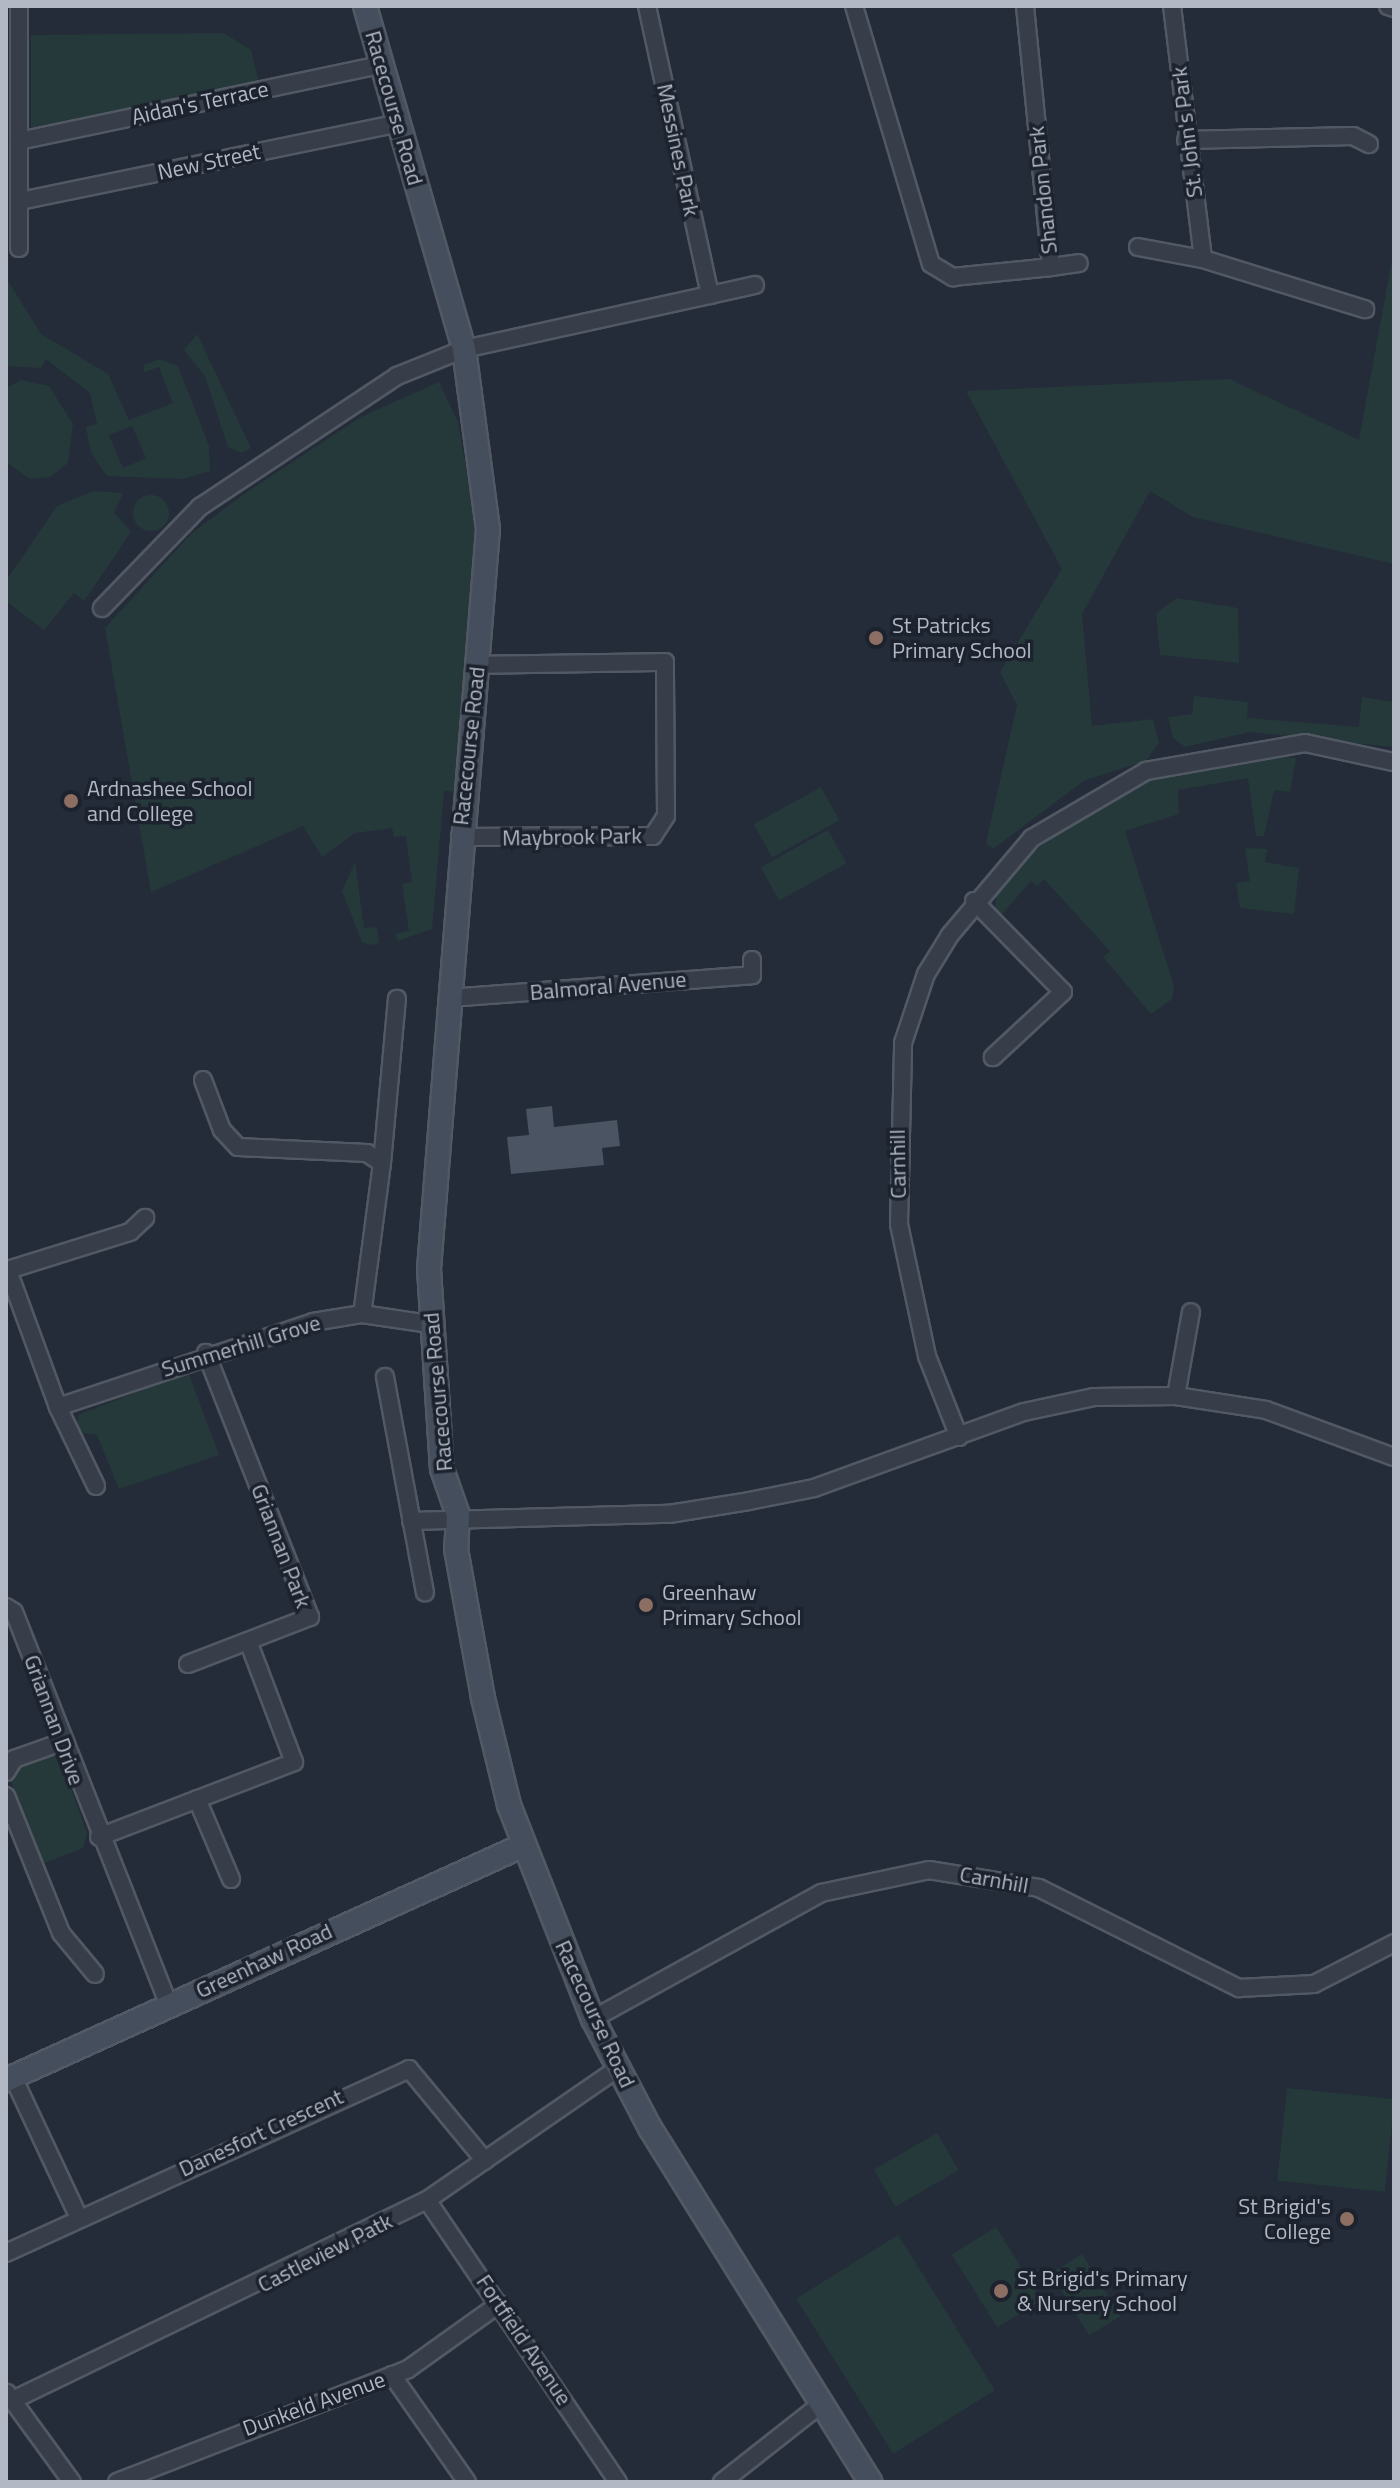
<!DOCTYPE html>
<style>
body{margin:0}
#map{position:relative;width:1400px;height:2488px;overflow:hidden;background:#232c38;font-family:"Titillium Web",sans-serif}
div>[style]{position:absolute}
.green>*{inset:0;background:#26393a;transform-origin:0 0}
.round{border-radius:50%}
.building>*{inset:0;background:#4a5462}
.roads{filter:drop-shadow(2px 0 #525964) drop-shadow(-2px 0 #525964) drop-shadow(0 2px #525964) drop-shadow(0 -2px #525964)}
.street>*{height:16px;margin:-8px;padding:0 8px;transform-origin:8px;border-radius:8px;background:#373e49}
.secondary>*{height:22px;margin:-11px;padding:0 11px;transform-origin:11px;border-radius:11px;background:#454e5c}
.dots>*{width:22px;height:22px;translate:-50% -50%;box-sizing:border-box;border:4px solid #1c232e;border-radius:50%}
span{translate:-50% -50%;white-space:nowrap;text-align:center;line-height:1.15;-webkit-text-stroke:7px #1c232e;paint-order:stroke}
.street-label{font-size:22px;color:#b2b9c5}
.poi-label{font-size:22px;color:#b2b9c5}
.left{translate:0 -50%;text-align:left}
.right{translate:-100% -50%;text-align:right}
.frame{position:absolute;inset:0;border:8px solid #b2b9c5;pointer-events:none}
</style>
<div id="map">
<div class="green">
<i style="clip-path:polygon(224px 33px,251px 50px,259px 83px,31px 128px,31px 35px)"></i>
<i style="clip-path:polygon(1394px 249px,1394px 564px,1193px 517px,1150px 491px,1082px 614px,1092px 726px,1153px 719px,1159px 743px,1146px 761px,1085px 780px,993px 849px,986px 843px,1017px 705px,1000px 672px,1062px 569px,966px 391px,1229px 379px,1359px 440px)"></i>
<i style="clip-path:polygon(evenodd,6px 278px,41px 334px,108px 374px,129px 420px,173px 403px,159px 367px,144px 372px,144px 365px,159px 359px,178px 366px,209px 446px,210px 471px,183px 479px,107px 476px,91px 453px,86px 427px,97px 424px,90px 393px,46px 359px,41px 368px,6px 366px,6px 278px,132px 426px,146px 458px,123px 468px,109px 435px,132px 426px)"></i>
<i style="clip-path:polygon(197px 334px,251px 448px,242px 453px,228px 447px,205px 376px,184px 350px)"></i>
<i style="clip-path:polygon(21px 380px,49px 386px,73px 424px,68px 463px,50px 477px,30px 479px,6px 462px,6px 388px)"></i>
<i style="clip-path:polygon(439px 382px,458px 422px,475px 520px,459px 792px,444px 791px,432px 929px,397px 941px,396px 933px,409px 931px,402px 884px,412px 882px,406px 836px,394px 837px,392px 828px,355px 833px,322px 857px,303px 826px,151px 892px,105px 628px,192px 533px,247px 492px,361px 417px)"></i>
<i style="clip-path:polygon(93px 491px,123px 493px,114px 513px,131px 532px,84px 601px,74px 593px,44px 630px,6px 601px,6px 581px,57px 506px)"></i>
<i class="round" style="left:133px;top:495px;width:36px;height:36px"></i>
<i style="clip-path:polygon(1177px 598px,1238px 608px,1239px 663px,1160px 655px,1156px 613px)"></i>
<i style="clip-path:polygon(1194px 696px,1248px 702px,1247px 718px,1359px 727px,1362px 697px,1394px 702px,1394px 747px,1250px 732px,1185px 747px,1173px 738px,1168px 717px,1192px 714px)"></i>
<i style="clip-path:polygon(1267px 756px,1296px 758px,1290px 792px,1274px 790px,1264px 836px,1256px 836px,1248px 778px,1178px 790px,1179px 814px,1125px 831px,1174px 986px,1172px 999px,1151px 1014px,1103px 957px,1110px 951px,1044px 879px,1037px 886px,1031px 881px,1001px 915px,995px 909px,997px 888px,1029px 854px,1113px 795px,1152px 777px)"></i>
<i style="left:821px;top:787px;width:38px;height:77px;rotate:61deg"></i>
<i style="left:828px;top:830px;width:38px;height:77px;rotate:61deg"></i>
<i style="clip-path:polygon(1245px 848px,1267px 849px,1265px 862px,1299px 868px,1294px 914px,1240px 908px,1236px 883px,1250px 881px)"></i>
<i style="clip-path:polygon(355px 862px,364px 928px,377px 927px,379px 943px,370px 945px,362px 942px,342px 891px)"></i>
<i style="clip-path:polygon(188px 1372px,219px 1455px,119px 1489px,97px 1435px,77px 1432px,78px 1415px)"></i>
<i style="clip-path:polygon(52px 1756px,59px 1757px,87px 1832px,83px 1848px,44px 1863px,11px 1781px,20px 1767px)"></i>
<i style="left:1287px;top:2088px;width:108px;height:93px;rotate:6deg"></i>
<i style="left:937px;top:2133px;width:43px;height:73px;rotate:60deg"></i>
<i style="left:996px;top:2227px;width:86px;height:52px;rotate:58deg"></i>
<i style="left:898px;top:2235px;width:183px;height:120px;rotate:58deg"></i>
<i style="left:1082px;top:2254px;width:73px;height:37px;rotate:58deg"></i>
</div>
<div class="building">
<i style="clip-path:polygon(552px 1106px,554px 1127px,617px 1120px,620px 1146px,602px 1148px,604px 1165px,511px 1174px,507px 1137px,529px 1135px,526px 1109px)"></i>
</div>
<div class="roads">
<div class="street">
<i style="left:854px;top:6px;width:269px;rotate:73.4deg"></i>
<i style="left:931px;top:264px;width:26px;rotate:31deg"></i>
<i style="left:953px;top:277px;width:99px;rotate:-5.8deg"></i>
<i style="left:1051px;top:267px;width:262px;rotate:-95.7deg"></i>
<i style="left:1172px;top:6px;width:255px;rotate:83deg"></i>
<i style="left:1388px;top:6px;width:6px;rotate:18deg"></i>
<i style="left:1186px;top:140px;width:167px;rotate:-1.4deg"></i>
<i style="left:1353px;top:136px;width:18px;rotate:27deg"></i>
<i style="left:19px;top:141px;width:370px;rotate:-11.9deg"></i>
<i style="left:20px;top:201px;width:387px;rotate:-11.6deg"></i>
<i style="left:1138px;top:247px;width:66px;rotate:10.5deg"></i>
<i style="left:1203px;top:259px;width:170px;rotate:17.2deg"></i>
<i style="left:19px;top:248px;width:242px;rotate:-90deg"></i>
<i style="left:1051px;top:267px;width:28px;rotate:-8deg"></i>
<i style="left:710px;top:295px;width:46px;rotate:-12.5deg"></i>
<i style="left:102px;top:608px;width:141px;rotate:-45.9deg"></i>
<i style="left:200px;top:507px;width:237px;rotate:-33.6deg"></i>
<i style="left:397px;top:376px;width:72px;rotate:-21.9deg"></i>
<i style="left:464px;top:349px;width:252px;rotate:-12.4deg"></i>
<i style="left:710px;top:295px;width:296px;rotate:-102.3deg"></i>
<i style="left:460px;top:837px;width:193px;rotate:-0.3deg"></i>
<i style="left:653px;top:836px;width:24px;rotate:-57deg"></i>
<i style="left:666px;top:816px;width:154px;rotate:-90.4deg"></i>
<i style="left:665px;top:662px;width:188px;rotate:179.1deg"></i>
<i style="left:974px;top:901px;width:127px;rotate:45.6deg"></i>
<i style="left:1063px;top:992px;width:96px;rotate:137.1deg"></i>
<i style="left:449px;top:998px;width:304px;rotate:-4.3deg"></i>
<i style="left:752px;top:975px;width:15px;rotate:-90deg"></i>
<i style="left:203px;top:1080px;width:53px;rotate:69.2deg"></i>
<i style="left:222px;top:1130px;width:23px;rotate:47deg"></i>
<i style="left:238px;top:1147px;width:129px;rotate:2.7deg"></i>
<i style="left:367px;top:1153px;width:18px;rotate:34deg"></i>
<i style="left:382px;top:1163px;width:152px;rotate:97.5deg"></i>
<i style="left:382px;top:1163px;width:165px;rotate:-84.8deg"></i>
<i style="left:385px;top:1377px;width:219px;rotate:79.5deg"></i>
<i style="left:1176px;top:1396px;width:85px;rotate:-79.9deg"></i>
<i style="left:58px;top:1407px;width:269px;rotate:-18.4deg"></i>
<i style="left:313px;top:1322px;width:50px;rotate:-9.3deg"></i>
<i style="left:362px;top:1314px;width:69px;rotate:8.4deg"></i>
<i style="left:959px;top:1437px;width:87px;rotate:-111.6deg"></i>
<i style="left:927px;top:1356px;width:135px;rotate:-102deg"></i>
<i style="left:899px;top:1224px;width:181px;rotate:-88.7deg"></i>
<i style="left:903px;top:1043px;width:73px;rotate:-71.6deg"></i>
<i style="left:926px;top:974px;width:46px;rotate:-58.4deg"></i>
<i style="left:950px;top:935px;width:127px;rotate:-49.8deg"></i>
<i style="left:1032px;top:838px;width:132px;rotate:-30.4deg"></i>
<i style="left:1146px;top:771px;width:161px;rotate:-10deg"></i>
<i style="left:1305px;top:743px;width:91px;rotate:12.1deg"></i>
<i style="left:96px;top:1486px;width:88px;rotate:-115.7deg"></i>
<i style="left:58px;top:1407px;width:146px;rotate:-110.1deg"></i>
<i style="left:8px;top:1270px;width:128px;rotate:-17.3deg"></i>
<i style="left:130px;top:1232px;width:21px;rotate:-43deg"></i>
<i style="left:411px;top:1521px;width:258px;rotate:-1.6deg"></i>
<i style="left:669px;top:1514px;width:81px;rotate:-9.2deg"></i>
<i style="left:749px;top:1501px;width:66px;rotate:-11.3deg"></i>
<i style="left:814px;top:1488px;width:223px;rotate:-19.9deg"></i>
<i style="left:1024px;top:1412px;width:72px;rotate:-12.1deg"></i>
<i style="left:1094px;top:1397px;width:82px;rotate:-0.7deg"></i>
<i style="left:1176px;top:1396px;width:91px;rotate:8.8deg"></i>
<i style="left:1266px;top:1410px;width:136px;rotate:20.2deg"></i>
<i style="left:6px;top:1607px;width:9px;rotate:32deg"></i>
<i style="left:14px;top:1612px;width:422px;rotate:68.5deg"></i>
<i style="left:188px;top:1664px;width:131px;rotate:-21.1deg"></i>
<i style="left:310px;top:1617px;width:284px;rotate:-111.5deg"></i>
<i style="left:6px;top:1772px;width:15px;rotate:-58deg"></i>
<i style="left:14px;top:1759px;width:51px;rotate:-19.5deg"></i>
<i style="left:6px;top:1796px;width:148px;rotate:68.1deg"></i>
<i style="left:61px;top:1933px;width:53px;rotate:50.3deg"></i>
<i style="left:197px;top:1799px;width:87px;rotate:67deg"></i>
<i style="left:99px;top:1837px;width:209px;rotate:-21deg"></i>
<i style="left:294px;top:1762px;width:129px;rotate:-110.8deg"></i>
<i style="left:593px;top:2019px;width:260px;rotate:-28.9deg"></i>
<i style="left:821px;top:1893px;width:110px;rotate:-12deg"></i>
<i style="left:929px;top:1870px;width:111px;rotate:9.3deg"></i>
<i style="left:1039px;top:1888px;width:224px;rotate:26.6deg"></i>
<i style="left:1239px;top:1988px;width:75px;rotate:-3.1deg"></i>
<i style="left:1314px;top:1984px;width:90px;rotate:-27.1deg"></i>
<i style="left:13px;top:2077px;width:156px;rotate:64.9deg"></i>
<i style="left:427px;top:2200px;width:341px;rotate:55.9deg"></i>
<i style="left:6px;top:2253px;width:443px;rotate:-24.5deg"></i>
<i style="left:409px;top:2069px;width:119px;rotate:50.4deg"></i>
<i style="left:392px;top:2375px;width:131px;rotate:55deg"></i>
<i style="left:7px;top:2393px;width:110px;rotate:53.9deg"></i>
<i style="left:11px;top:2401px;width:462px;rotate:-25.8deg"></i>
<i style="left:427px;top:2200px;width:232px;rotate:-34.6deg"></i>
<i style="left:117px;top:2482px;width:312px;rotate:-21.2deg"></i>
<i style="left:408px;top:2369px;width:112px;rotate:-35.5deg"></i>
<i style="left:722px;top:2482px;width:125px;rotate:-38.2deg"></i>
</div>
<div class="secondary">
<i style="left:365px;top:6px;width:357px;rotate:73.9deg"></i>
<i style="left:464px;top:349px;width:182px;rotate:82.4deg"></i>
<i style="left:488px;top:529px;width:742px;rotate:94.56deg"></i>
<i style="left:429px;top:1269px;width:200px;rotate:86.3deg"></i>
<i style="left:442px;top:1469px;width:49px;rotate:70.8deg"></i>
<i style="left:458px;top:1515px;width:34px;rotate:93deg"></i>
<i style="left:456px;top:1549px;width:151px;rotate:79.7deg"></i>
<i style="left:483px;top:1698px;width:110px;rotate:76.3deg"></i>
<i style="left:509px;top:1805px;width:230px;rotate:68.6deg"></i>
<i style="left:593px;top:2019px;width:123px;rotate:62.4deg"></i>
<i style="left:650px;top:2128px;width:417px;rotate:58.1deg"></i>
<i style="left:6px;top:2080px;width:569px;rotate:-24.4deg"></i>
</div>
</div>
<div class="dots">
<i style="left:876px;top:638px;background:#8d6e63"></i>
<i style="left:71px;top:801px;background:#8d6e63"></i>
<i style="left:646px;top:1605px;background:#8d6e63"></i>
<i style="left:1347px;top:2219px;background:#8d6e63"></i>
<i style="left:1001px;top:2291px;background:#8d6e63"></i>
</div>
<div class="street-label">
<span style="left:200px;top:103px;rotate:-12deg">Aidan's Terrace</span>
<span style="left:394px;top:108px;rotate:74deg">Racecourse Road</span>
<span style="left:1187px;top:132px;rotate:-97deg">St. John's Park</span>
<span style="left:678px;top:150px;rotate:78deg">Messines Park</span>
<span style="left:209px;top:162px;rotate:-12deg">New Street</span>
<span style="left:1043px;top:190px;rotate:-96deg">Shandon Park</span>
<span style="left:469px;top:746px;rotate:-84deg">Racecourse Road</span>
<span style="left:572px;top:837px;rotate:-1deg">Maybrook Park</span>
<span style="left:608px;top:986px;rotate:-5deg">Balmoral Avenue</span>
<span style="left:898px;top:1164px;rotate:-91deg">Carnhill</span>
<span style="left:241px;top:1346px;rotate:-17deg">Summerhill Grove</span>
<span style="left:438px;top:1392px;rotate:-95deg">Racecourse Road</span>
<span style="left:281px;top:1546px;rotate:69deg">Griannan Park</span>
<span style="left:54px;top:1720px;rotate:70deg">Griannan Drive</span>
<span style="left:994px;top:1880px;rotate:10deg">Carnhill</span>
<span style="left:264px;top:1961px;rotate:-25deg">Greenhaw Road</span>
<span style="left:595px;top:2014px;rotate:65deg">Racecourse Road</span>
<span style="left:261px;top:2133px;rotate:-25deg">Danesfort Crescent</span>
<span style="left:325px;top:2253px;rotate:-27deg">Castleview Patk</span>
<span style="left:524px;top:2340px;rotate:56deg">Fortfield Avenue</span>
<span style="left:314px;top:2404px;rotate:-20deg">Dunkeld Avenue</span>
</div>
<div class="poi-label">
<span class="left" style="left:892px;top:638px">St Patricks<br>Primary School</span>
<span class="left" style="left:87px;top:801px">Ardnashee School<br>and College</span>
<span class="left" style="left:662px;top:1605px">Greenhaw<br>Primary School</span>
<span class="right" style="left:1331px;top:2219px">St Brigid's<br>College</span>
<span class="left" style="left:1017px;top:2291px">St Brigid's Primary<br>&amp; Nursery School</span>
</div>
<div class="frame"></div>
</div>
